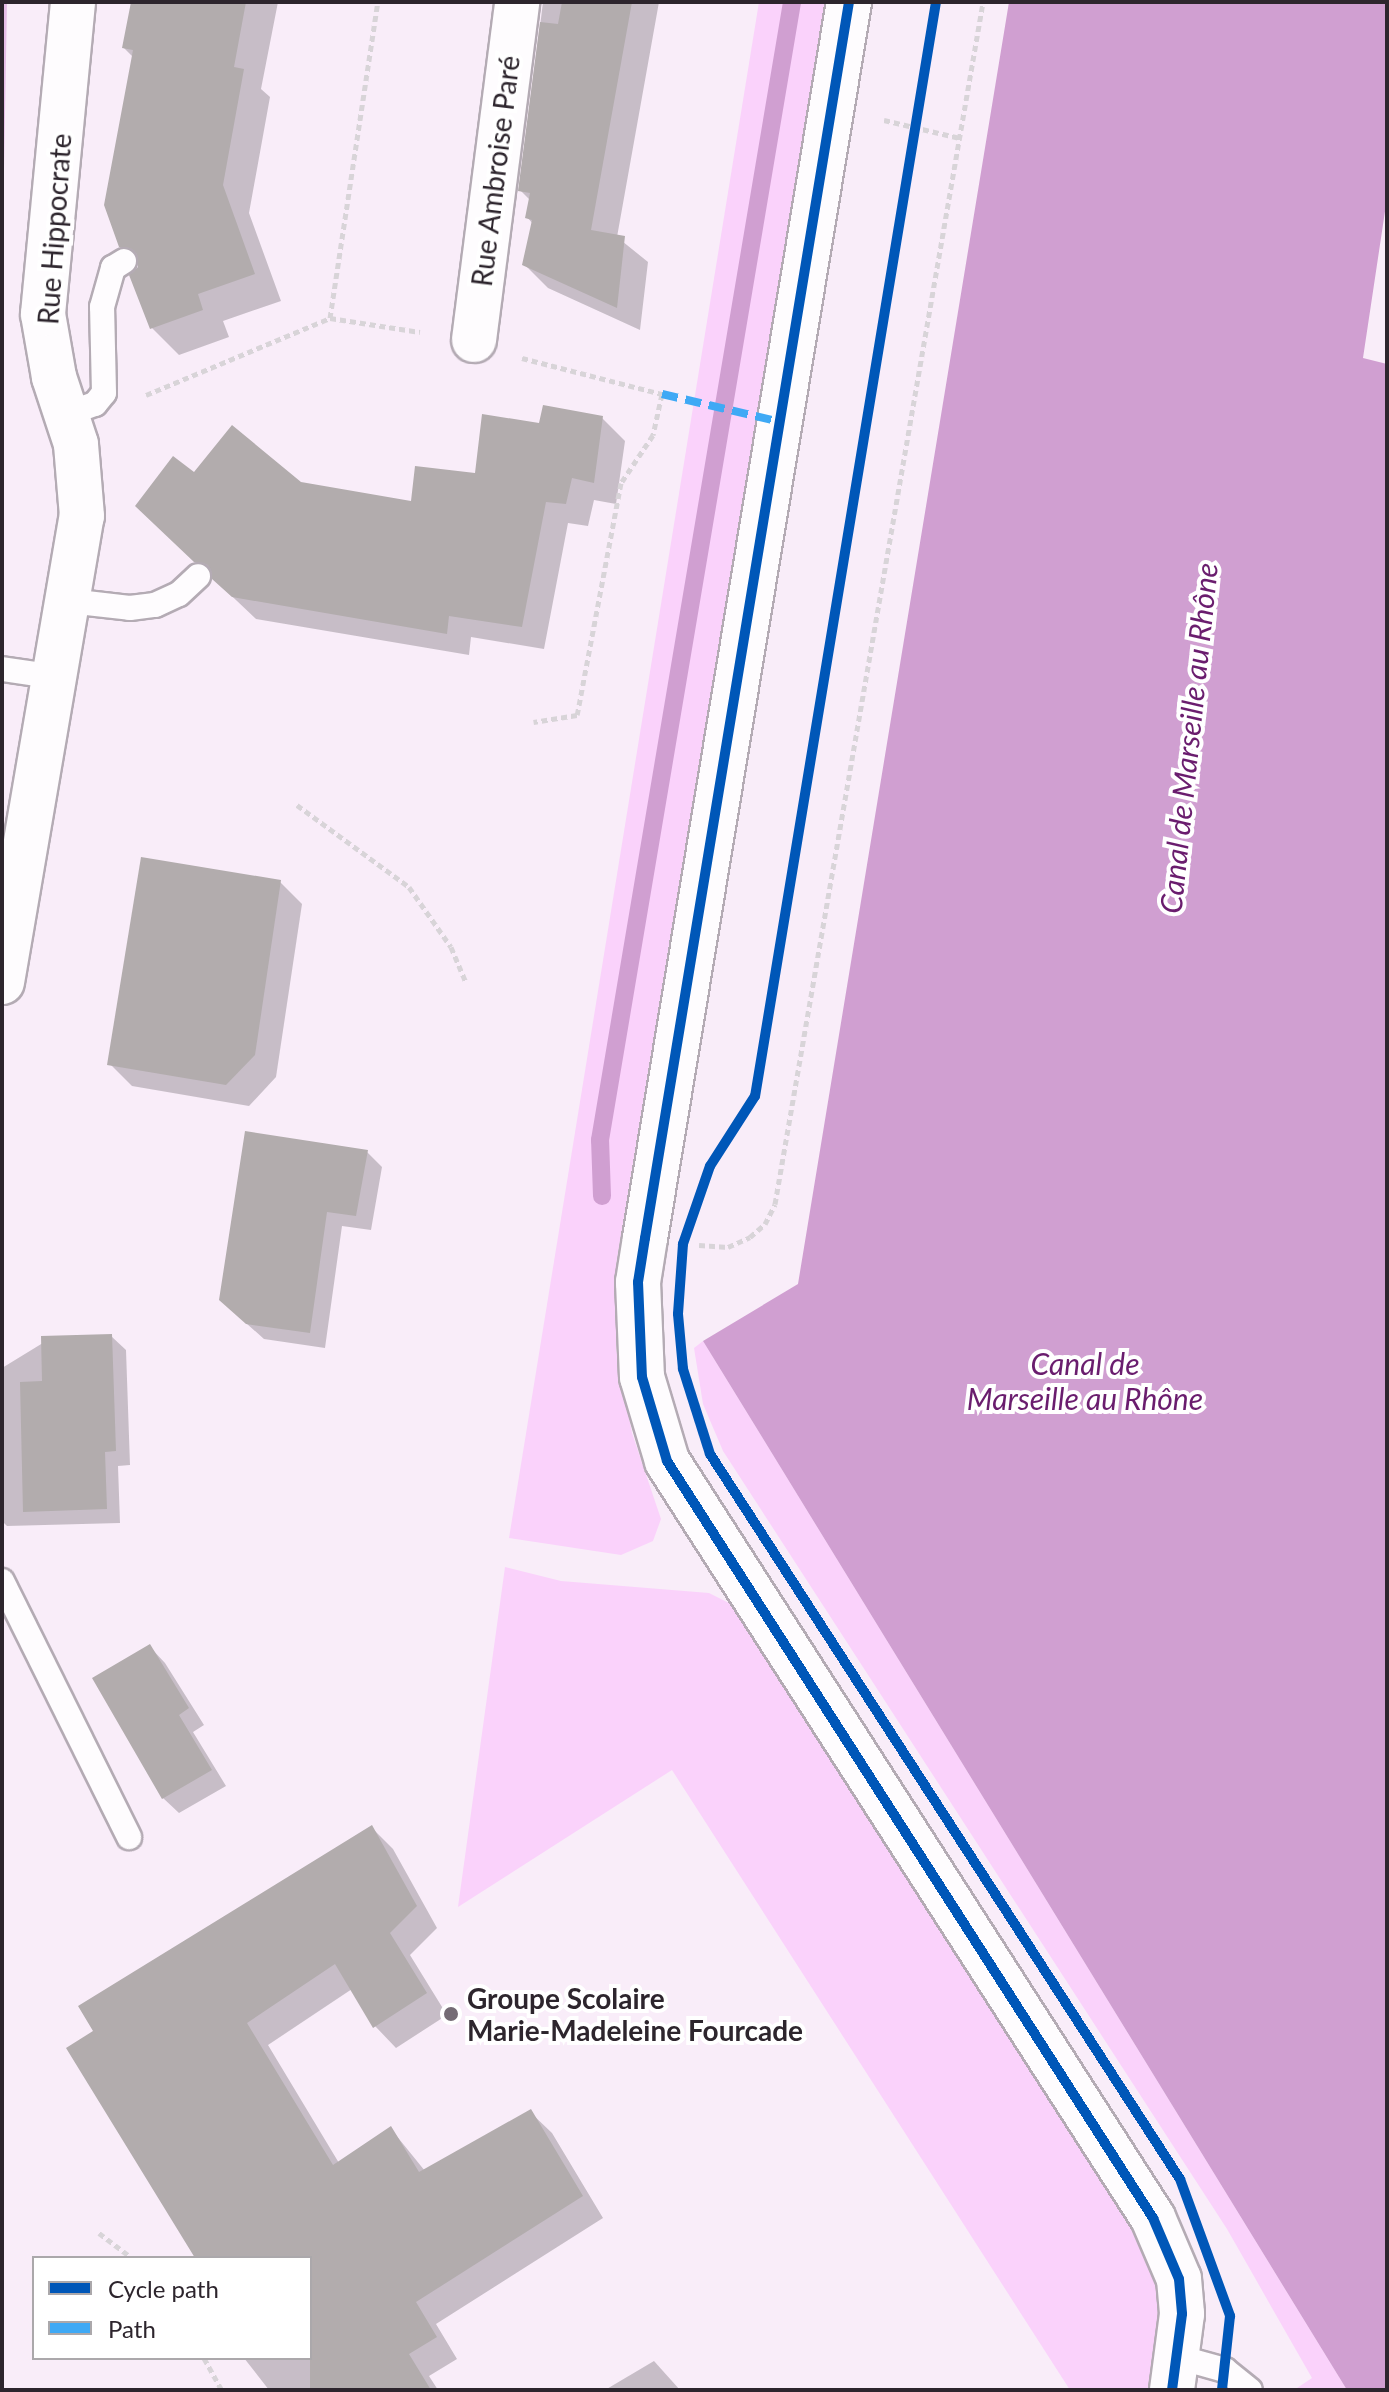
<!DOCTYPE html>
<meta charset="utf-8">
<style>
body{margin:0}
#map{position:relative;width:1389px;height:2392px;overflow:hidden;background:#f9edf9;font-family:Lato,sans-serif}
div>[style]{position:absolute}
.green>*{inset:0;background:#fad2fb}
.forest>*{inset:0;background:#e6bde7}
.water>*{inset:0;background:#d09fd1}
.shadow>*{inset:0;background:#0003}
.stream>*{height:18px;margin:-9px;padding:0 9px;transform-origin:9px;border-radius:9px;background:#d09fd1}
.building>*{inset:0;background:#b2acad}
.path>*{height:5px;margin-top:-2.5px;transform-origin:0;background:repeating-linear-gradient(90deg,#d8d4d8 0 6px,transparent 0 10px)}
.roads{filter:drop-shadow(2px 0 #b4abb4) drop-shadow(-2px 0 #b4abb4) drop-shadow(0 2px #b4abb4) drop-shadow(0 -2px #b4abb4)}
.service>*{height:24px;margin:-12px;padding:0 12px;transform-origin:12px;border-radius:12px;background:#fefcfe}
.minor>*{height:44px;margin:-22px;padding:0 22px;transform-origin:22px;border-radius:22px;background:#fefcfe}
.quiet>*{height:8px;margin-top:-4px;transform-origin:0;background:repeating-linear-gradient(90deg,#3fa9f5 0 16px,transparent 0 24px)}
.cycleway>*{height:10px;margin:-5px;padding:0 5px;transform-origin:5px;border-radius:5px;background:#0057b8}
.dots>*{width:22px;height:22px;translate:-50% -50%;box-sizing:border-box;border:4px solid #fff;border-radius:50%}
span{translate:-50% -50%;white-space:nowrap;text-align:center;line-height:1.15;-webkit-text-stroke:8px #fff;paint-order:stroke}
.street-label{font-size:28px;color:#2d252d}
.poi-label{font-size:28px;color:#2d252d;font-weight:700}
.left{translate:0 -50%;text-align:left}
.water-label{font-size:30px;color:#6a1d6e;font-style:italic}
.frame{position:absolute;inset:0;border:4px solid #2d252d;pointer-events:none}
.legend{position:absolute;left:32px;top:2256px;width:280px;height:104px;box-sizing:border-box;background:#fff;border:2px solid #aba8ab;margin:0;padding:10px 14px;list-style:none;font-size:24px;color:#2d252d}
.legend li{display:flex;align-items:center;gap:16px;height:40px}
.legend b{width:40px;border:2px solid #aba8ab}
</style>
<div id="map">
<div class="green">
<i style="clip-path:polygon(759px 2px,825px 2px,616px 1265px,616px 1349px,632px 1433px,661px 1519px,653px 1541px,621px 1555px,509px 1538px)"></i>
<i style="clip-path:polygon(703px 1341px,1347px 2390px,1294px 2390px,1312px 2378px,1227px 2229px,723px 1451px,703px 1404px,694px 1348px)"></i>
<i style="clip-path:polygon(505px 1567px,561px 1581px,709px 1593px,731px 1604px,1139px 2235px,1157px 2285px,1159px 2336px,1150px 2390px,1070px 2390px,672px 1770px,458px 1907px)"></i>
</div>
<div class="forest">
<i style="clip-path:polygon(2px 2px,7px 2px,2px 282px)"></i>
</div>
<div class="water">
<i style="clip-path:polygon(1009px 2px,1387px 2px,1387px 198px,1363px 358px,1387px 364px,1387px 2390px,1347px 2390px,703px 1341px,798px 1284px)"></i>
</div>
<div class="shadow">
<i style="clip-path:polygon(132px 2px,278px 2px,261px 89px,270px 97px,249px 213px,281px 301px,223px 321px,229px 337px,179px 355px,152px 328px,139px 265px,121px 246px,133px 57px,124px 48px)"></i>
<i style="clip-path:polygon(543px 2px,659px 2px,617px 237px,648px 262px,640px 330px,548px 288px,524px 264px,533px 224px,527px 217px,530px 200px,520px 190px)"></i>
<i style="clip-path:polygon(602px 418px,625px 441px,616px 504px,594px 500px,588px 526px,568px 523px,544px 649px,471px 637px,469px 655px,256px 619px,160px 528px,195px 475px,300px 484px,413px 503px,477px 476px,540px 425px)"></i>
<i style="clip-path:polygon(280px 882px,302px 904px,276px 1077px,249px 1106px,132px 1086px,110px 1064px)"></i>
<i style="clip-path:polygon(367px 1152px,382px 1167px,371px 1230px,342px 1226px,325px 1348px,264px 1339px,237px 1315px)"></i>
<i style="clip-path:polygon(111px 1336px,126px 1350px,130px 1465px,118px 1466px,120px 1523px,7px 1526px,2px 1521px,2px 1368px,51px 1338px)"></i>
<i style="clip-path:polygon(150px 1647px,165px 1663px,204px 1725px,193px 1732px,226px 1786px,179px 1813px,163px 1798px)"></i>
<i style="clip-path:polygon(372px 1828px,393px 1849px,437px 1928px,410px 1955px,447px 2015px,396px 2048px,375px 2026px,352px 1989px,268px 2045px,339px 2163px,391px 2129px,425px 2171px,530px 2112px,552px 2133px,603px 2218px,436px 2324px,457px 2359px,429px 2376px,438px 2390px,269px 2390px,244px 2358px,310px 2358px,310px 2258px,197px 2258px,69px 2049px)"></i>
<i style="clip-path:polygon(654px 2361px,680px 2390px,605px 2390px)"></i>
</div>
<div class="stream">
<i style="left:602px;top:1196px;width:56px;rotate:-92deg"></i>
<i style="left:600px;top:1140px;width:1154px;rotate:-80.42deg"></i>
</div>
<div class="building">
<i style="clip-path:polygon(131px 2px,246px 2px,234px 67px,244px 69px,223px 185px,255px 274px,198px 294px,203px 310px,150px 329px,129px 275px,138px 267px,137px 254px,119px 247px,104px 205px,133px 50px,122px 48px)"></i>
<i style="clip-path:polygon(562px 2px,632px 2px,591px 230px,625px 236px,617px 308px,522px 265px,532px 220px,525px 218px,530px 193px,518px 191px,540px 22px,558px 24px)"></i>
<i style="clip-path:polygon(543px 405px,603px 416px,594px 483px,572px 478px,566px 504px,546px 502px,522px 627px,449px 616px,447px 634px,232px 597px,212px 579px,208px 565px,194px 562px,135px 506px,173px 456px,194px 472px,232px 425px,301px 482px,411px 501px,415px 466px,475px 473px,482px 414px,539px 423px)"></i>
<i style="clip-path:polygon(141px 857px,281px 880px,255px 1055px,226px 1085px,107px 1065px)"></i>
<i style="clip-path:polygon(245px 1131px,368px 1150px,356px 1216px,327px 1212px,310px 1333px,246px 1324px,219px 1300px)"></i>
<i style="clip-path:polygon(112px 1334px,116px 1451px,105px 1452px,107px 1509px,23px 1512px,20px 1382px,42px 1381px,41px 1336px)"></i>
<i style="clip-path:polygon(150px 1644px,189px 1708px,179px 1715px,212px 1770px,162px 1799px,92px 1678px)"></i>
<i style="clip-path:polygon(372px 1825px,417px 1906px,390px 1933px,427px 1993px,373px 2028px,335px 1964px,247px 2023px,333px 2165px,391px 2126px,419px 2172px,531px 2109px,583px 2196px,416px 2302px,437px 2337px,409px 2354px,431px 2390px,310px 2390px,310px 2258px,195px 2258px,66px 2048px,93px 2031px,78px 2006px)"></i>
</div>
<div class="path">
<i style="left:884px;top:120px;width:78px;rotate:13.3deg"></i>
<i style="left:330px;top:318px;width:91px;rotate:8.8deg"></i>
<i style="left:522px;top:358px;width:145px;rotate:14.4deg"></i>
<i style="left:662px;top:394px;width:42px;rotate:102.4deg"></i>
<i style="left:653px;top:435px;width:58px;rotate:123.7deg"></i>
<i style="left:621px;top:483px;width:236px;rotate:100.7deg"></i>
<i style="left:577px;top:715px;width:44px;rotate:170.8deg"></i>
<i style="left:146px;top:395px;width:199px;rotate:-22.7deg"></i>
<i style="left:330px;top:318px;width:320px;rotate:-81.4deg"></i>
<i style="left:297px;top:805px;width:139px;rotate:36.2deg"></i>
<i style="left:409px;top:887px;width:73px;rotate:55deg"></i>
<i style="left:451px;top:947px;width:39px;rotate:67deg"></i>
<i style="left:699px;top:1245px;width:29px;rotate:4deg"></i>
<i style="left:728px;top:1247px;width:24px;rotate:-24deg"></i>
<i style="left:750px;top:1237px;width:20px;rotate:-41deg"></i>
<i style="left:765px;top:1224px;width:22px;rotate:-63deg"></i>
<i style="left:775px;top:1204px;width:1220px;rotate:-80.18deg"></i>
<i style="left:99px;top:2233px;width:41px;rotate:37.1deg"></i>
<i style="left:204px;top:2358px;width:37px;rotate:61deg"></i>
</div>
<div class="roads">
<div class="service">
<i style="left:67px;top:414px;width:30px;rotate:-20deg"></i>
<i style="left:95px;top:404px;width:14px;rotate:-51deg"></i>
<i style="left:104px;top:393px;width:86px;rotate:-91.3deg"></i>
<i style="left:102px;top:307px;width:41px;rotate:-74.2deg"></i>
<i style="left:113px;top:268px;width:13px;rotate:-32deg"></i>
<i style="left:69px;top:601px;width:61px;rotate:6.5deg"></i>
<i style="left:130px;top:608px;width:25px;rotate:-7deg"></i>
<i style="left:155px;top:605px;width:26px;rotate:-25deg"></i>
<i style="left:179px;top:594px;width:26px;rotate:-43deg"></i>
<i style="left:2px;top:669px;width:56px;rotate:8.3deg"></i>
<i style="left:2px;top:1581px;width:286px;rotate:63.6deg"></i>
<i style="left:1178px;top:2357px;width:49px;rotate:15.5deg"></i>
<i style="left:1225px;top:2370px;width:32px;rotate:39deg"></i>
</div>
<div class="minor">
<i style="left:849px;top:2px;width:1253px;rotate:99.37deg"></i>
<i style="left:645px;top:1238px;width:45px;rotate:99deg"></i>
<i style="left:638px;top:1282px;width:95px;rotate:87.6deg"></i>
<i style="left:642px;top:1377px;width:88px;rotate:73.4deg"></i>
<i style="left:667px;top:1461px;width:900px;rotate:57.3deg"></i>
<i style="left:1153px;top:2218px;width:66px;rotate:66.9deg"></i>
<i style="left:1179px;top:2279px;width:35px;rotate:85deg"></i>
<i style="left:1182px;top:2314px;width:77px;rotate:97.5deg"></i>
<i style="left:474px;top:340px;width:341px;rotate:-82.7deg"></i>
<i style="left:2px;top:982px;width:473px;rotate:-80.3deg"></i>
<i style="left:82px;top:516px;width:72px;rotate:-94.8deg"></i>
<i style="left:76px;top:444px;width:71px;rotate:-108.2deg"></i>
<i style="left:54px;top:377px;width:64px;rotate:-99.9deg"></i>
<i style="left:43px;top:314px;width:313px;rotate:-84.5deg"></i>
</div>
</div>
<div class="quiet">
<i style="left:662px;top:394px;width:117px;rotate:13.3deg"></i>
</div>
<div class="cycleway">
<i style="left:849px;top:2px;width:1253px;rotate:99.37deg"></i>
<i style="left:645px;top:1238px;width:45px;rotate:99deg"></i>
<i style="left:638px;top:1282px;width:95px;rotate:87.6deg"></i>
<i style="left:642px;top:1377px;width:88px;rotate:73.4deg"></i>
<i style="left:667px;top:1461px;width:900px;rotate:57.3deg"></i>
<i style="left:1153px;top:2218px;width:66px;rotate:66.9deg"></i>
<i style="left:1179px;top:2279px;width:35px;rotate:85deg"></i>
<i style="left:1182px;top:2314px;width:77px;rotate:97.5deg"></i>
<i style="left:936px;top:2px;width:1109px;rotate:99.39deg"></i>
<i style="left:755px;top:1096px;width:83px;rotate:122.7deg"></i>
<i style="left:710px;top:1166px;width:83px;rotate:109.1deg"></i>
<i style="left:683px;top:1244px;width:70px;rotate:94.1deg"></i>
<i style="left:678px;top:1314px;width:55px;rotate:84.8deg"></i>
<i style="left:683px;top:1369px;width:89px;rotate:72.4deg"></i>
<i style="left:710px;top:1454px;width:864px;rotate:57.05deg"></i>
<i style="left:1180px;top:2179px;width:146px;rotate:69.9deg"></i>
<i style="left:1230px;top:2316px;width:74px;rotate:96.2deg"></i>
</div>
<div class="dots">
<i style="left:451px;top:2014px;background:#746b74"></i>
</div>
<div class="street-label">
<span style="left:495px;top:171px;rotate:-83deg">Rue Ambroise Paré</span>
<span style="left:54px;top:229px;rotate:-86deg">Rue Hippocrate</span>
</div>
<div class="poi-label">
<span class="left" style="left:467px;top:2014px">Groupe Scolaire<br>Marie-Madeleine Fourcade</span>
</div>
<div class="water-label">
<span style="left:1188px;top:738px;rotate:-84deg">Canal de Marseille au Rhône</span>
<span style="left:1085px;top:1380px">Canal de<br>Marseille au Rhône</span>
</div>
<div class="frame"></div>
<ul class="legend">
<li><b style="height:10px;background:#0057b8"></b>Cycle path</li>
<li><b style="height:10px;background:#3fa9f5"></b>Path</li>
</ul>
</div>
